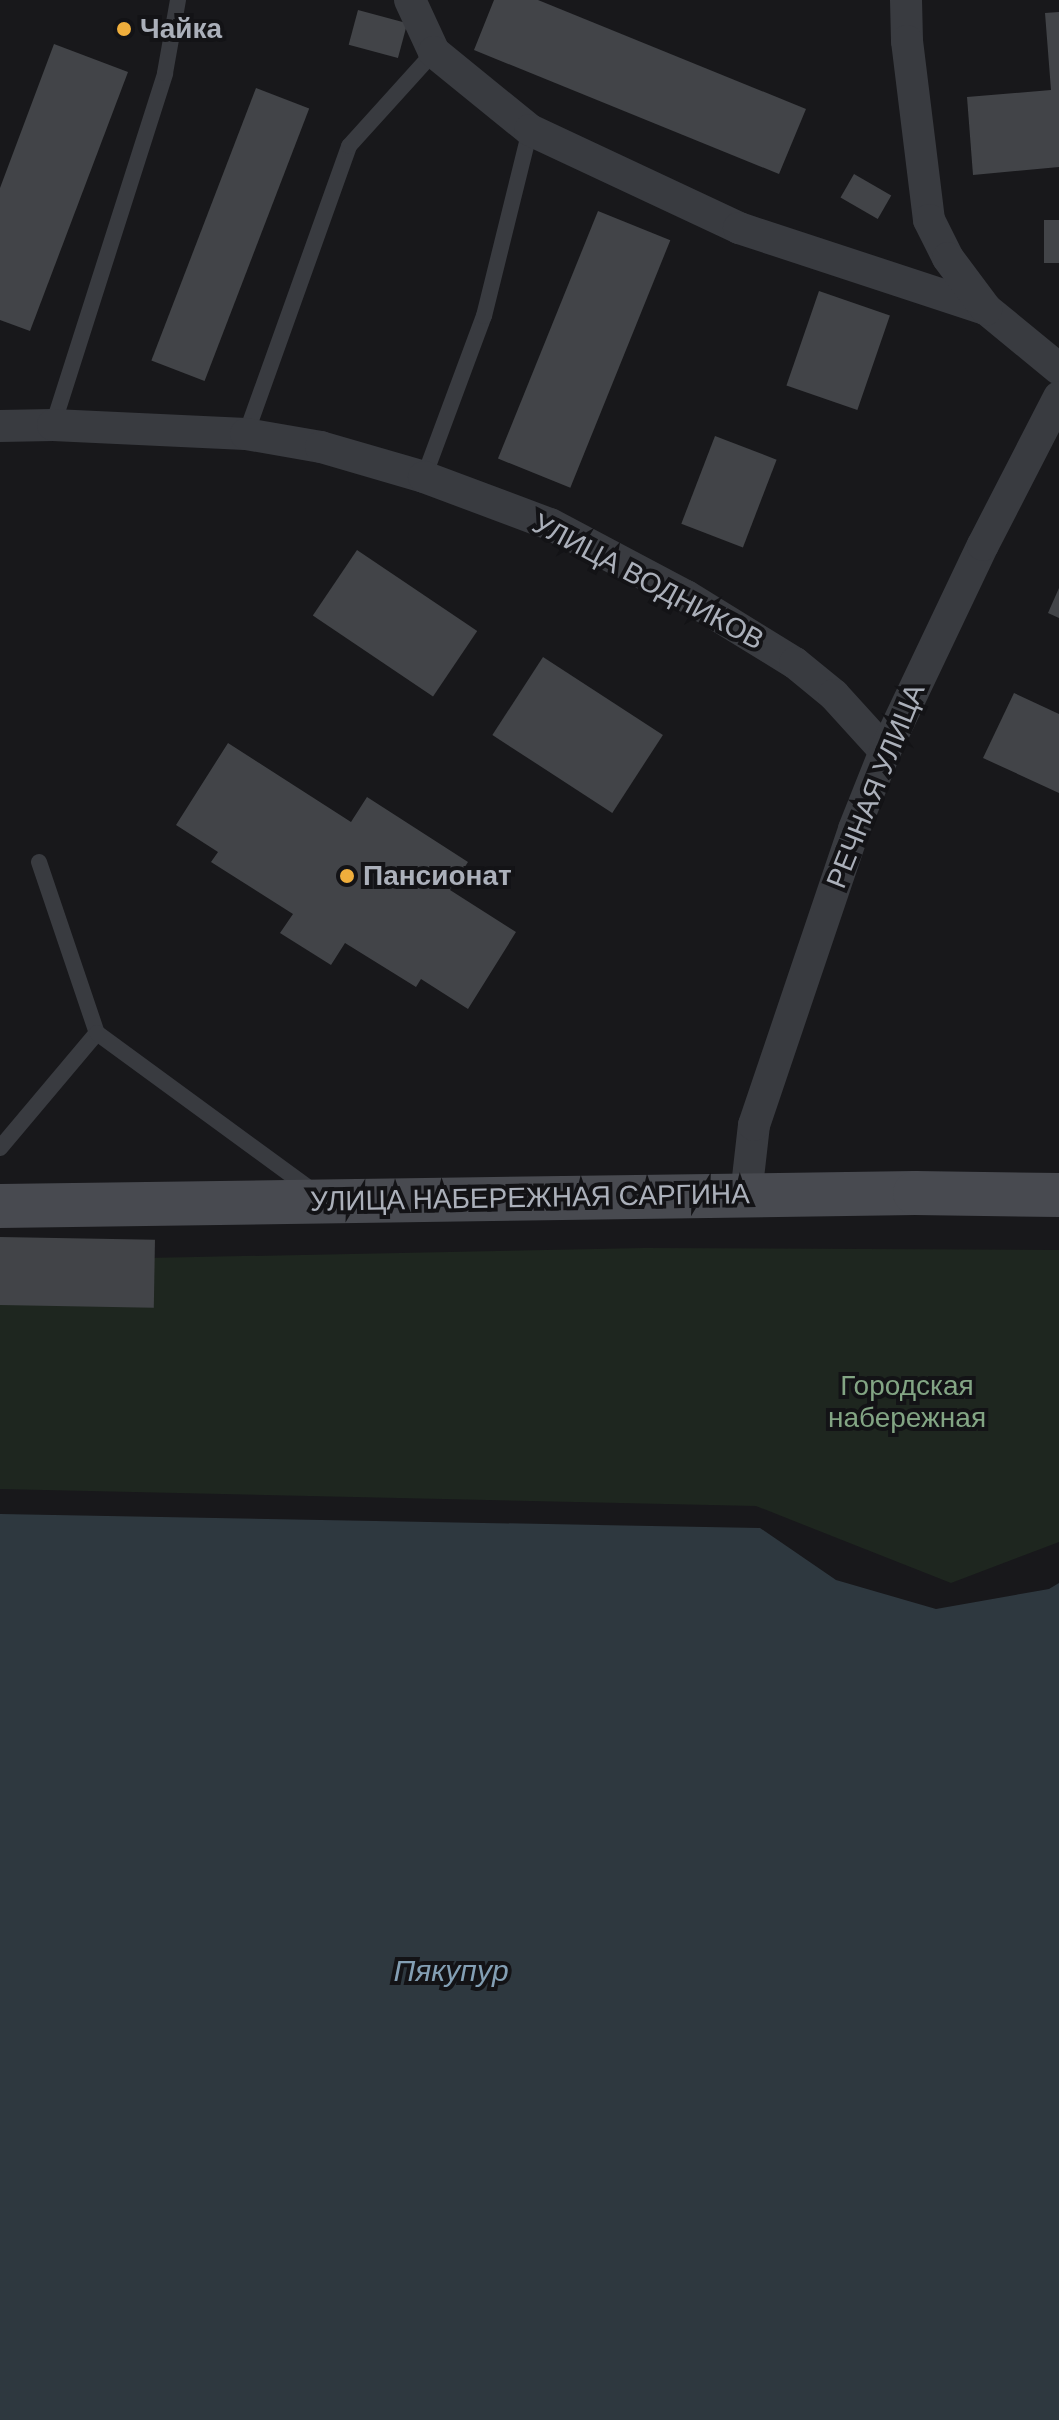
<!DOCTYPE html>
<meta charset="utf-8">
<style>
body{margin:0}
#map{position:relative;width:1059px;height:2420px;overflow:hidden;background:#18181b;font-family:Arial,sans-serif}
div>[style]{position:absolute}
.green>*{inset:0;background:#1e261f}
.water>*{inset:0;background:#2e383f}
.building>*{inset:0;background:#424448;transform-origin:0 0}
.service>*{height:16px;margin:-8px;padding:0 8px;transform-origin:8px;border-radius:8px;background:#393b40}
.minor>*{height:32px;margin:-16px;padding:0 16px;transform-origin:16px;border-radius:16px;background:#393b40}
.secondary>*{height:44px;margin:-22px;padding:0 22px;transform-origin:22px;border-radius:22px;background:#484a50}
.dots>*{width:22px;height:22px;translate:-50% -50%;box-sizing:border-box;border:4px solid #131316;border-radius:50%}
span{translate:-50% -50%;white-space:nowrap;text-align:center;line-height:1.15;-webkit-text-stroke:8px #131316;paint-order:stroke}
.poi-label{font-size:28px;color:#abb0ba;font-weight:700}
.left{translate:0 -50%;text-align:left}
.street-label{font-size:28px;color:#abb0ba}
.park-label{font-size:28px;color:#83a584}
.water-label{font-size:30px;color:#839fb4;font-style:italic}
</style>
<div id="map">
<div class="green">
<i style="clip-path:polygon(645px 1248px,1059px 1250px,1059px 1542px,951px 1583px,756px 1506px,0 1489px,0 1261px)"></i>
</div>
<div class="water">
<i style="clip-path:polygon(0 1514px,760px 1528px,836px 1580px,936px 1609px,1049px 1589px,1059px 1583px,1059px 2420px,0 2420px)"></i>
</div>
<div class="building">
<i style="clip-path:polygon(494px 0,538px 0,806px 109px,779px 174px,474px 50px)"></i>
<i style="left:358px;top:10px;width:51px;height:36px;rotate:15deg"></i>
<i style="clip-path:polygon(1059px 12px,1059px 167px,973px 175px,967px 97px,1051px 90px,1045px 13px)"></i>
<i style="clip-path:polygon(54px 44px,128px 72px,30px 331px,0 320px,0 188px)"></i>
<i style="left:256px;top:88px;width:57px;height:292px;rotate:21deg"></i>
<i style="left:854px;top:174px;width:43px;height:27px;rotate:30deg"></i>
<i style="left:598px;top:211px;width:78px;height:267px;rotate:22deg"></i>
<i style="left:1044px;top:220px;width:15px;height:43px"></i>
<i style="left:819px;top:291px;width:75px;height:100px;rotate:19deg"></i>
<i style="left:715px;top:436px;width:66px;height:94px;rotate:21deg"></i>
<i style="left:357px;top:550px;width:145px;height:79px;rotate:34deg"></i>
<i style="clip-path:polygon(1059px 588px,1059px 618px,1048px 613px)"></i>
<i style="left:543px;top:657px;width:143px;height:93px;rotate:33deg"></i>
<i style="clip-path:polygon(1014px 693px,1059px 714px,1059px 793px,983px 758px)"></i>
<i style="clip-path:polygon(228px 743px,351px 822px,367px 797px,468px 862px,450px 890px,516px 932px,468px 1009px,421px 979px,416px 987px,345px 943px,331px 965px,280px 933px,293px 914px,211px 862px,218px 852px,176px 825px)"></i>
<i style="left:0;top:1237px;width:155px;height:68px;rotate:1deg"></i>
</div>
<div class="service">
<i style="left:53px;top:425px;width:369px;rotate:-72.3deg"></i>
<i style="left:165px;top:73px;width:74px;rotate:-79.9deg"></i>
<i style="left:246px;top:434px;width:306px;rotate:-70.3deg"></i>
<i style="left:349px;top:146px;width:127px;rotate:-47.9deg"></i>
<i style="left:424px;top:477px;width:172px;rotate:-69.6deg"></i>
<i style="left:484px;top:316px;width:192px;rotate:-76.1deg"></i>
<i style="left:39px;top:862px;width:181px;rotate:71.3deg"></i>
<i style="left:0;top:1148px;width:150px;rotate:-49.9deg"></i>
<i style="left:97px;top:1033px;width:271px;rotate:36.2deg"></i>
</div>
<div class="minor">
<i style="left:410px;top:0;width:57px;rotate:65.2deg"></i>
<i style="left:434px;top:52px;width:124px;rotate:39.1deg"></i>
<i style="left:530px;top:130px;width:231px;rotate:25.1deg"></i>
<i style="left:739px;top:228px;width:260px;rotate:18.2deg"></i>
<i style="left:986px;top:309px;width:94px;rotate:39.4deg"></i>
<i style="left:906px;top:0;width:41px;rotate:88.6deg"></i>
<i style="left:907px;top:41px;width:180px;rotate:83deg"></i>
<i style="left:929px;top:220px;width:42px;rotate:63.4deg"></i>
<i style="left:948px;top:258px;width:64px;rotate:53.3deg"></i>
<i style="left:0;top:426px;width:53px;rotate:-1.1deg"></i>
<i style="left:53px;top:425px;width:193px;rotate:2.7deg"></i>
<i style="left:246px;top:434px;width:76px;rotate:9.8deg"></i>
<i style="left:321px;top:447px;width:107px;rotate:16.2deg"></i>
<i style="left:424px;top:477px;width:134px;rotate:20.5deg"></i>
<i style="left:550px;top:524px;width:154px;rotate:27.9deg"></i>
<i style="left:686px;top:596px;width:128px;rotate:31.6deg"></i>
<i style="left:795px;top:663px;width:50px;rotate:39.4deg"></i>
<i style="left:834px;top:695px;width:76px;rotate:47.7deg"></i>
<i style="left:746px;top:1195px;width:70px;rotate:-83.5deg"></i>
<i style="left:754px;top:1125px;width:312px;rotate:-71.3deg"></i>
<i style="left:854px;top:829px;width:84px;rotate:-68.3deg"></i>
<i style="left:885px;top:751px;width:228px;rotate:-64.6deg"></i>
<i style="left:983px;top:545px;width:166px;rotate:-62.8deg"></i>
</div>
<div class="secondary">
<i style="left:0;top:1206px;width:915px;rotate:-0.81deg"></i>
<i style="left:915px;top:1193px;width:144px;rotate:0.8deg"></i>
</div>
<div class="dots">
<i style="left:124px;top:29px;background:#efae3c"></i>
<i style="left:347px;top:876px;background:#efae3c"></i>
</div>
<div class="poi-label">
<span class="left" style="left:140px;top:29px">Чайка</span>
<span class="left" style="left:363px;top:876px">Пансионат</span>
</div>
<div class="street-label">
<span style="left:648px;top:582px;rotate:28deg">УЛИЦА ВОДНИКОВ</span>
<span style="left:876px;top:786px;rotate:-68deg">РЕЧНАЯ УЛИЦА</span>
<span style="left:530px;top:1198px;rotate:-1deg">УЛИЦА НАБЕРЕЖНАЯ САРГИНА</span>
</div>
<div class="park-label">
<span style="left:907px;top:1402px">Городская<br>набережная</span>
</div>
<div class="water-label">
<span style="left:451px;top:1971px">Пякупур</span>
</div>
</div>
